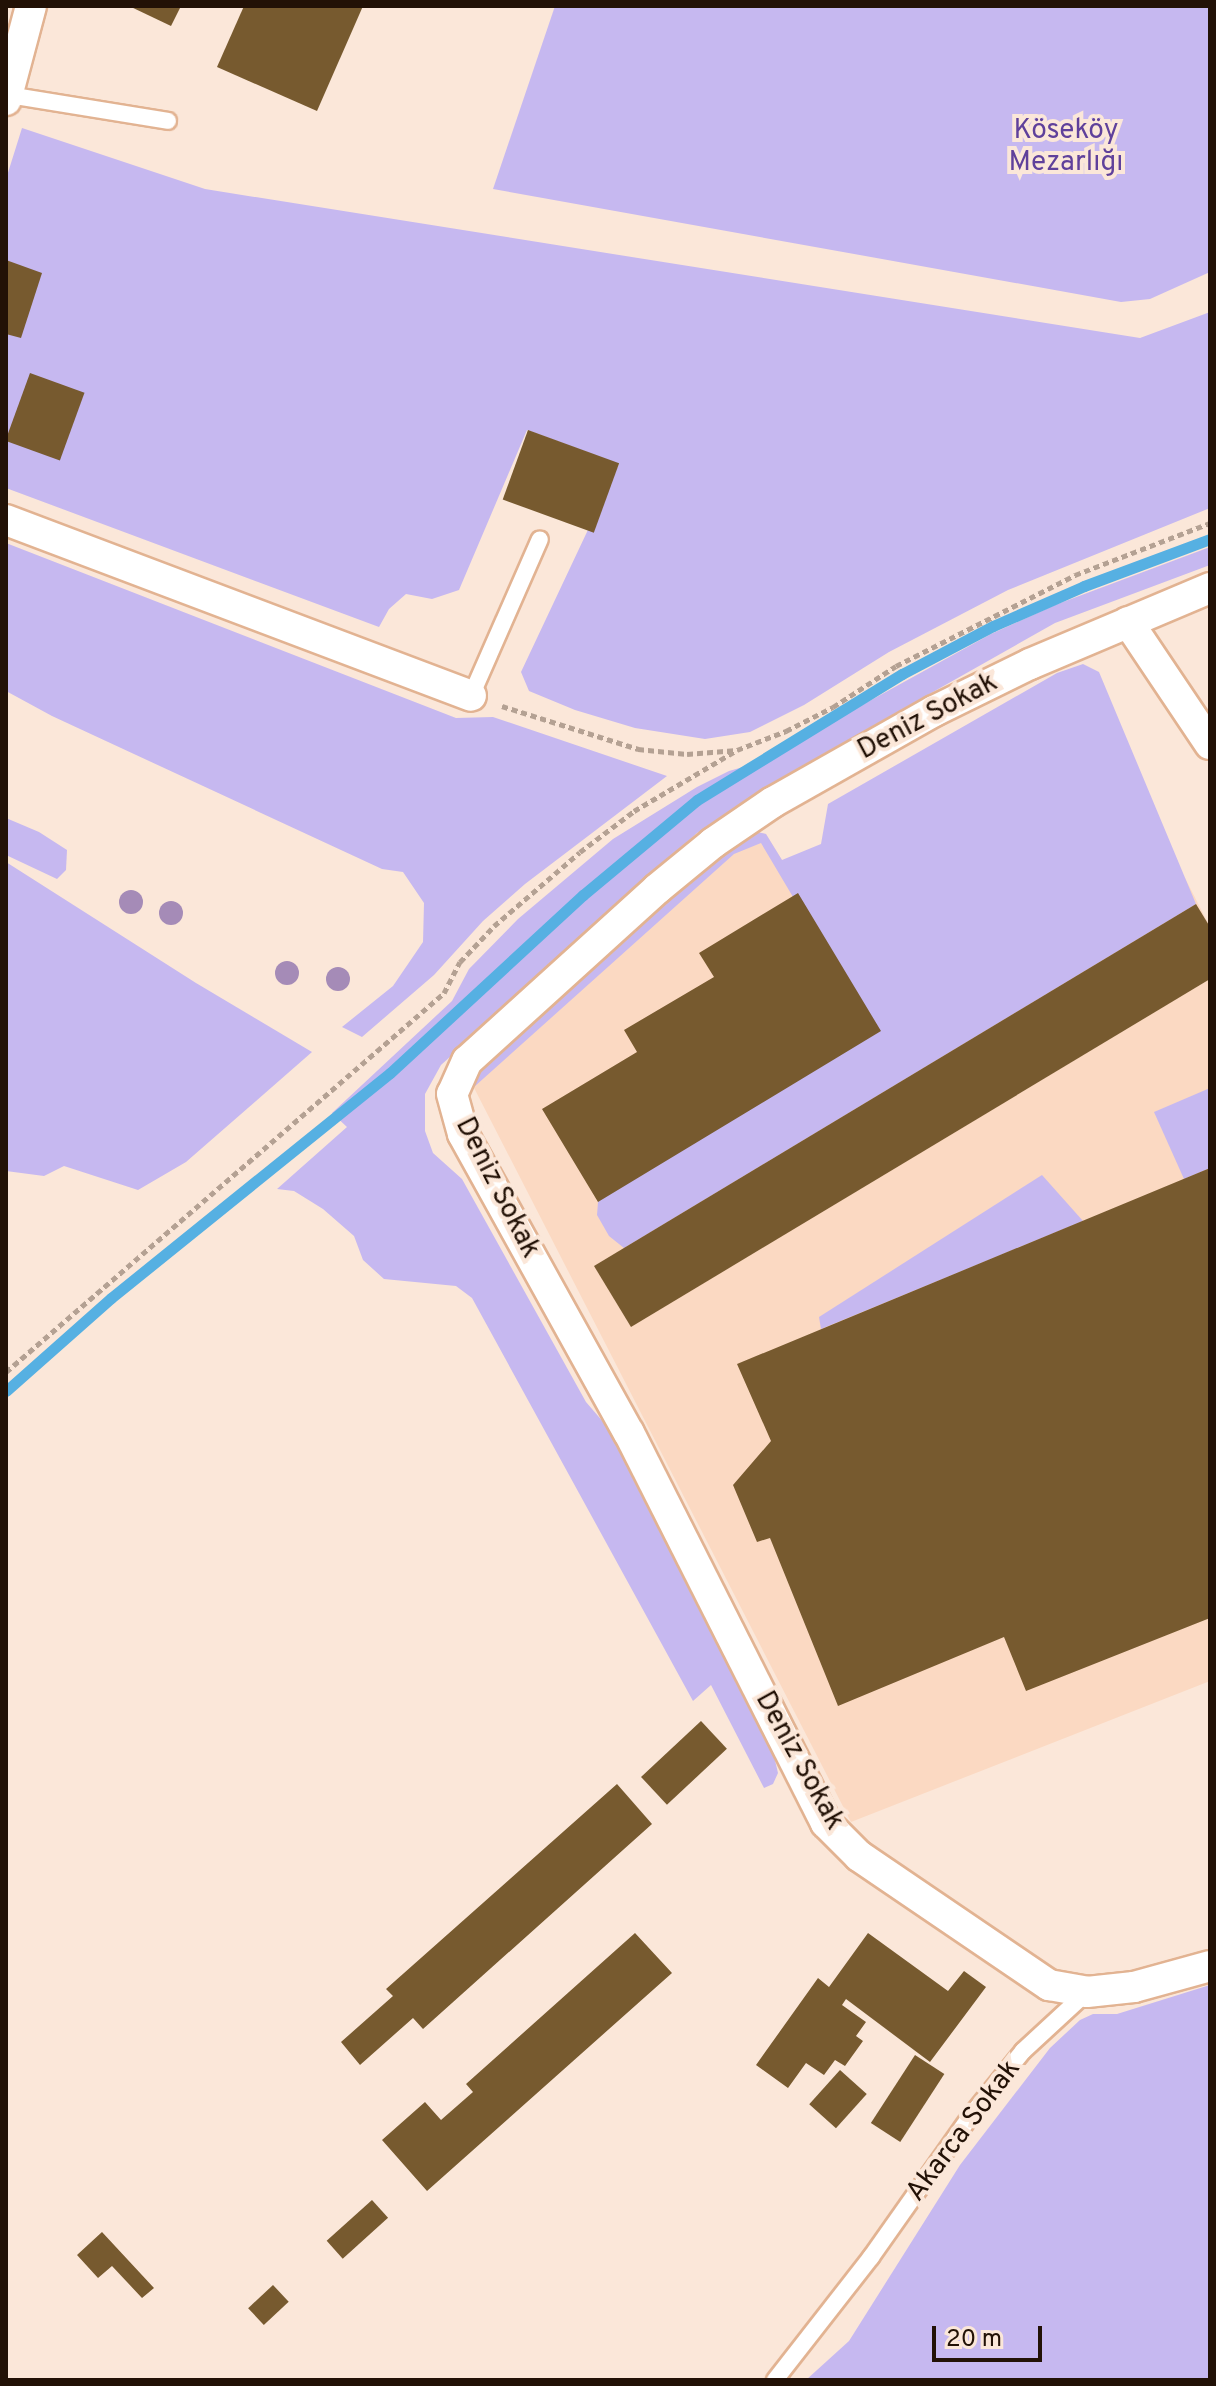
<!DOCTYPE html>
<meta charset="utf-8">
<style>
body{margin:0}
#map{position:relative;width:1216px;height:2386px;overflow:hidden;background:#fbe7d9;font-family:Overpass,sans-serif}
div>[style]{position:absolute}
.built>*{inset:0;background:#fbd9c2}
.green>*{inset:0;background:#c6b8f0}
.stream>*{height:11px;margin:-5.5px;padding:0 5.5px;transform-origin:5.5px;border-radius:5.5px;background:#56b0e2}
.building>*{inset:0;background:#775a2f;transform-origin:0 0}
.path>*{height:5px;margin-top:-2.5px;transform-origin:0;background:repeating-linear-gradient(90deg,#b4a193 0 6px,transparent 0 10px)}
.roads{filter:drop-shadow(2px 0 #e2b392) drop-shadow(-2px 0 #e2b392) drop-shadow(0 2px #e2b392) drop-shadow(0 -2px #e2b392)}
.lane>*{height:16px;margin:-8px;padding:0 8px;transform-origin:8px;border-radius:8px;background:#fff}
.street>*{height:30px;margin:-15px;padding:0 15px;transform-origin:15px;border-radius:15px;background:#fff}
.trees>*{width:24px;height:24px;margin:-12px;border-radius:50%;background:#a58bb7}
span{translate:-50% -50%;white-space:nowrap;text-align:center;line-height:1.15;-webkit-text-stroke:8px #fbe7d9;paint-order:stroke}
.park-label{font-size:28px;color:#5f409b}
.street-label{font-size:28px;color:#221106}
.frame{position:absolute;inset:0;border:8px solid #221106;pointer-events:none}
.scale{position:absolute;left:932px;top:2326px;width:110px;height:36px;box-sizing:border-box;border:4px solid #221106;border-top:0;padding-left:10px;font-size:24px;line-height:28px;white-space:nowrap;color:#221106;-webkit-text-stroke:6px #fbe7d9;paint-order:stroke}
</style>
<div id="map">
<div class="built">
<i style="clip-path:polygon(757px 832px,766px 834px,782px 860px,1185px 878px,1210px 927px,1210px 1681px,851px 1822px,471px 1082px)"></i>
</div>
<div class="green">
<i style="clip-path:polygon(555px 6px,1210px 6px,1210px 272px,1150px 299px,1121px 302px,493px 189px)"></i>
<i style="clip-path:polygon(22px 128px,205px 189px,1140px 338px,1210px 312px,1210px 508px,1008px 590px,889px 652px,804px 705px,750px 732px,705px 739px,635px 728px,575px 710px,529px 691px,521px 672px,619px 464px,527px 430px,459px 590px,432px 599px,406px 594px,389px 609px,379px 627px,6px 488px,6px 179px)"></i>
<i style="clip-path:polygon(6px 543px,456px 718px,493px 717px,667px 776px,525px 884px,483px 921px,434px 975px,362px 1037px,342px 1027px,393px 986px,423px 942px,424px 903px,403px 872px,382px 869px,52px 716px,6px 691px)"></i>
<i style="clip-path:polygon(1210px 547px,1210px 565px,1055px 623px,855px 736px,697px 833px,441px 1065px,425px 1094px,425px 1131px,433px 1153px,462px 1179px,586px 1402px,623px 1445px,774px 1756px,778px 1773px,773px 1784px,764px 1788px,711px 1685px,693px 1701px,472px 1298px,456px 1286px,384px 1279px,363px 1260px,354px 1236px,323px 1209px,294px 1191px,277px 1189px,347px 1127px,332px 1113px,452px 1001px,469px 969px,518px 919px,613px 839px,697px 787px,729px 771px,757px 763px,991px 634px,1055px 605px)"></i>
<i style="clip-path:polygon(1083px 664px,1099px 672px,1196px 904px,624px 1248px,609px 1236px,597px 1215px,598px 1202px,793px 897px,761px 843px,734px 854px,474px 1087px,471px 1082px,491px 1057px,726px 846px,757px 832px,766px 834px,782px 860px,821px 844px,828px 804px,1057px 673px)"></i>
<i style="clip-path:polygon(6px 818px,39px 832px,67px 850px,66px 870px,57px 879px,6px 855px)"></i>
<i style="clip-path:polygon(6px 862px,196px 983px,312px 1052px,186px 1162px,138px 1190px,64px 1166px,44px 1176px,6px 1171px)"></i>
<i style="clip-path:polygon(1210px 1088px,1210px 1168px,1184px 1179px,1154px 1112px)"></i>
<i style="clip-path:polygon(1042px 1175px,1083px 1221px,821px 1329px,819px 1317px)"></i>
<i style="clip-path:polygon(1210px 1985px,1210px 2380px,806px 2380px,849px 2341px,960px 2165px,1050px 2048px,1080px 2020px,1093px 2014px,1117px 2014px)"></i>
</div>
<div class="stream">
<i style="left:6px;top:1391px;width:140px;rotate:-41.5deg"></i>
<i style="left:111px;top:1298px;width:358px;rotate:-38.9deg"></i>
<i style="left:390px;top:1073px;width:263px;rotate:-42.7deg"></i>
<i style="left:583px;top:895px;width:148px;rotate:-39.8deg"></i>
<i style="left:697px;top:800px;width:241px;rotate:-31.6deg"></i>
<i style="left:902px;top:674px;width:103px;rotate:-27.8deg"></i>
<i style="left:993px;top:626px;width:99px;rotate:-23.7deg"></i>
<i style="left:1084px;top:586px;width:134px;rotate:-20.5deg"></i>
</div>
<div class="building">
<i style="clip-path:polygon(129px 6px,181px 6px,171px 26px)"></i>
<i style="clip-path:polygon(244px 6px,363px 6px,317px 111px,217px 67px)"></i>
<i style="clip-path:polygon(6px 260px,42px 273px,21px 338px,6px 334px)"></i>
<i style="left:30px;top:373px;width:58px;height:72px;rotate:20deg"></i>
<i style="left:528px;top:430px;width:97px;height:74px;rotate:20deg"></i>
<i style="clip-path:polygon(798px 893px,881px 1031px,598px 1202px,542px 1109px,637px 1052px,624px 1030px,714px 977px,699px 953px)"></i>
<i style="clip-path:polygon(1196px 904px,1210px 927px,1210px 979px,631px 1327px,594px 1266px)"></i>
<i style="clip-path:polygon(1210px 1168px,1210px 1618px,1026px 1691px,1004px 1637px,838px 1706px,770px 1538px,757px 1542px,733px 1485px,771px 1441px,737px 1364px)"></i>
<i style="left:701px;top:1721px;width:38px;height:82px;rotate:47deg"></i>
<i style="clip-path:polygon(617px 1784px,652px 1824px,423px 2029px,413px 2018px,360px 2065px,341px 2042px,393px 1996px,386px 1989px)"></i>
<i style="clip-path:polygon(635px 1933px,672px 1973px,427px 2191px,382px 2140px,425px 2102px,441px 2120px,473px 2092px,466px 2084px)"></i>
<i style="clip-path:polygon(868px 1933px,948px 1991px,964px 1971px,986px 1987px,930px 2062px,846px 1999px,842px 2005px,866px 2022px,856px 2036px,863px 2041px,845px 2066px,835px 2060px,824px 2075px,806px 2063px,788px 2088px,756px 2065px,818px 1978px,829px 1987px)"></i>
<i style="left:915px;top:2055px;width:35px;height:81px;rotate:33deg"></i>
<i style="left:840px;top:2070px;width:36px;height:46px;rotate:42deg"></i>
<i style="left:372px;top:2200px;width:24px;height:61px;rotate:48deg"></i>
<i style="clip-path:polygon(102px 2232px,154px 2288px,142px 2298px,112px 2266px,98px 2278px,77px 2255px)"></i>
<i style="left:273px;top:2285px;width:23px;height:34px;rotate:47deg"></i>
</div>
<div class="path">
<i style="left:502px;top:706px;width:143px;rotate:17.5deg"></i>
<i style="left:638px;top:749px;width:49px;rotate:5.8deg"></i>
<i style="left:687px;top:754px;width:50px;rotate:-4.6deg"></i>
<i style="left:737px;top:750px;width:53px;rotate:-21.2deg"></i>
<i style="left:786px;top:731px;width:53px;rotate:-27.1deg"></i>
<i style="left:833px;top:707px;width:75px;rotate:-33.1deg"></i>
<i style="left:896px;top:666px;width:201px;rotate:-26.9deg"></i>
<i style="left:1075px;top:575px;width:145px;rotate:-21.1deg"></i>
<i style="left:6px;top:1372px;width:579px;rotate:-40.87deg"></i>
<i style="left:444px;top:993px;width:35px;rotate:-63deg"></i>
<i style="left:460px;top:962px;width:50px;rotate:-46.6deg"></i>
<i style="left:494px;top:926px;width:113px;rotate:-40.7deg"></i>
<i style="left:580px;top:852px;width:68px;rotate:-37.2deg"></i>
<i style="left:634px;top:811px;width:120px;rotate:-30.6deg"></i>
</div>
<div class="roads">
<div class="lane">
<i style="left:8px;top:95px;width:162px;rotate:9.2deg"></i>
<i style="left:471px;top:696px;width:171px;rotate:-66.3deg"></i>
<i style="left:775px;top:2380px;width:156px;rotate:-52deg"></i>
<i style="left:871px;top:2257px;width:170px;rotate:-54.8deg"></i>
<i style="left:969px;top:2118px;width:86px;rotate:-51.1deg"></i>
<i style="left:1023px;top:2051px;width:87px;rotate:-42.7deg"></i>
</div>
<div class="street">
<i style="left:6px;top:100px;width:97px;rotate:-75.1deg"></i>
<i style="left:6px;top:520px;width:497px;rotate:20.7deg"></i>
<i style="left:1210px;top:588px;width:195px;rotate:157.1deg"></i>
<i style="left:1030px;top:664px;width:107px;rotate:153.9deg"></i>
<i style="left:934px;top:711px;width:185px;rotate:150.5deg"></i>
<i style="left:773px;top:802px;width:73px;rotate:145.7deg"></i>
<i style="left:713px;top:843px;width:72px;rotate:140.6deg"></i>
<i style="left:657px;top:889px;width:256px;rotate:137.8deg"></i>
<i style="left:467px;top:1061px;width:36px;rotate:114deg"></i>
<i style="left:452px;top:1094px;width:41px;rotate:74.6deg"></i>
<i style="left:463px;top:1134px;width:342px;rotate:61deg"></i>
<i style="left:629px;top:1433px;width:437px;rotate:63.2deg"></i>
<i style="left:826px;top:1823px;width:47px;rotate:45deg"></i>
<i style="left:859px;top:1856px;width:230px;rotate:34.2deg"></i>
<i style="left:1049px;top:1985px;width:39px;rotate:10deg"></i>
<i style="left:1087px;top:1992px;width:47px;rotate:-6.1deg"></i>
<i style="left:1134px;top:1987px;width:79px;rotate:-15.4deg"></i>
<i style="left:1128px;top:622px;width:147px;rotate:56.1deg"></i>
</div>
</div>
<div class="trees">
<i style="left:131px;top:902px"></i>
<i style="left:171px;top:913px"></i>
<i style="left:287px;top:973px"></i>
<i style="left:338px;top:979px"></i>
</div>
<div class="park-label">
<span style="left:1066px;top:147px">Köseköy<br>Mezarlığı</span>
</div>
<div class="street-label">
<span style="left:928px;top:717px;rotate:-28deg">Deniz Sokak</span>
<span style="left:497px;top:1188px;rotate:63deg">Deniz Sokak</span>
<span style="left:799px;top:1761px;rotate:61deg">Deniz Sokak</span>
<span style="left:964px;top:2131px;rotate:-53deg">Akarca Sokak</span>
</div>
<div class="frame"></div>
<div class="scale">20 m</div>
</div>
